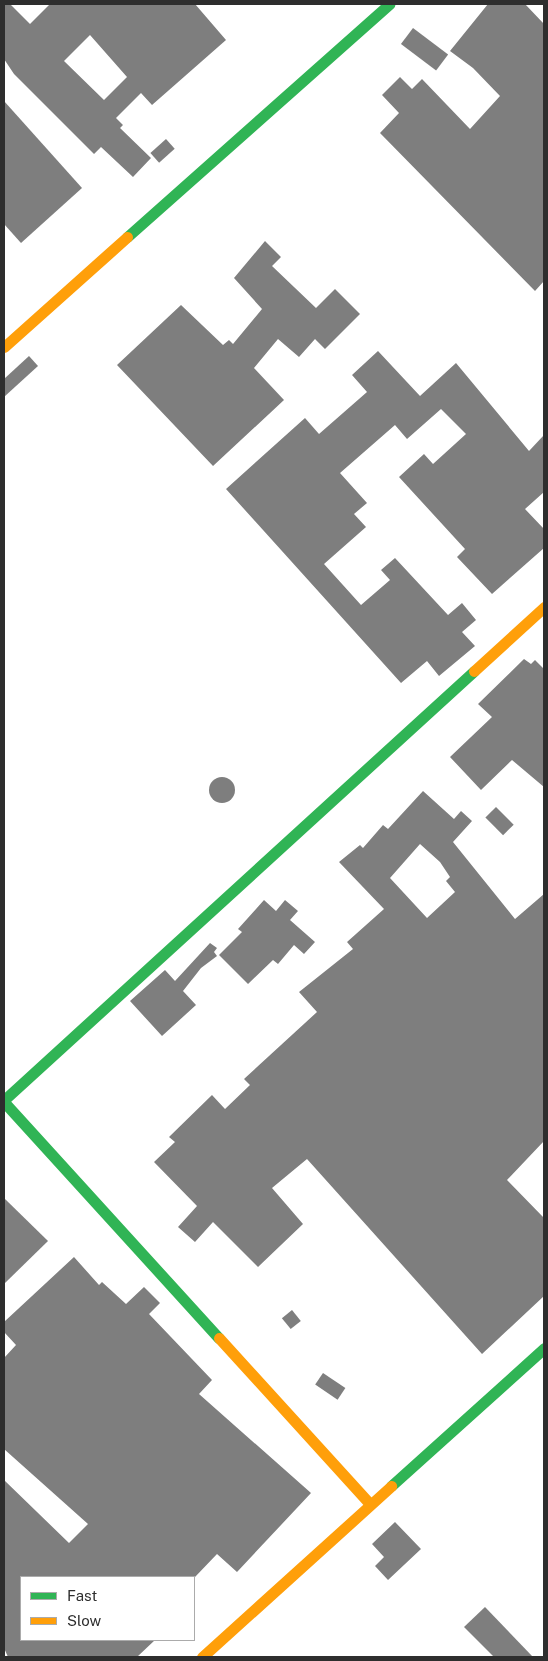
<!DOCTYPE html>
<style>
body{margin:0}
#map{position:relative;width:548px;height:1661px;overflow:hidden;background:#fff;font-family:"Public Sans",sans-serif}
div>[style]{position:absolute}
.building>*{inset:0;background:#7e7e7e;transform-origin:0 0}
.round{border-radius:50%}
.fast>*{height:11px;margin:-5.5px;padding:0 5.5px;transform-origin:5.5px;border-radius:5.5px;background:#30b455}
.slow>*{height:11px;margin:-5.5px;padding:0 5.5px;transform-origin:5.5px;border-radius:5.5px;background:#ff9f0a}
span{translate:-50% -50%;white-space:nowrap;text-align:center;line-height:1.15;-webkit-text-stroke:5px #fff;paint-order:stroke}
.frame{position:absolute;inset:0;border:5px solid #2e2e2e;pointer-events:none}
.legend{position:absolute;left:20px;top:1576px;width:175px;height:65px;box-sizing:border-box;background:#fff;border:1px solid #ababab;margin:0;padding:6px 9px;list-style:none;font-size:15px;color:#2e2e2e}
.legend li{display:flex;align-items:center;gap:10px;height:25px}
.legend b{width:25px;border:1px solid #ababab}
</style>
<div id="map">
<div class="building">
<i style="clip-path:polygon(evenodd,4px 4px,10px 4px,30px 24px,50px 4px,195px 4px,226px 40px,152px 105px,141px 93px,116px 118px,123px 125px,120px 128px,151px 158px,133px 177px,101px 147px,94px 154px,14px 74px,4px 59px,4px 4px,90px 35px,127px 77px,104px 100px,64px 61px,90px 35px)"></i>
<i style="clip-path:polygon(488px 4px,525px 4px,544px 24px,544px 281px,535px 291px,380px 133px,399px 113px,382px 95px,400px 77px,412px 89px,422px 79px,470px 129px,500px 96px,473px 68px,450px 51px)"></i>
<i style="left:413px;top:28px;width:44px;height:20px;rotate:37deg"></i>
<i style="clip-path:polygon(4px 101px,82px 188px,21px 243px,4px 224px)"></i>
<i style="left:166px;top:139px;width:13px;height:21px;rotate:48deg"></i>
<i style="clip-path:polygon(265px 241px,281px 257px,272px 266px,316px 308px,335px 289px,360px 314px,325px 349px,315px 339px,299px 357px,278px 339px,254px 368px,284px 400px,213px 466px,117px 365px,181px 305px,223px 345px,229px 340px,233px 344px,262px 309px,234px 278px)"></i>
<i style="clip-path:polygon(378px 351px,420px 396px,456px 363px,529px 451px,544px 435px,544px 492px,525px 509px,544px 529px,544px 548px,492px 594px,457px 557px,465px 549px,399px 477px,424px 454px,433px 464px,466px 434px,441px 409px,407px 439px,395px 425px,340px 473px,367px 503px,354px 514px,366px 527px,324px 564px,361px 605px,390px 580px,381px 570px,395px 558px,448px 615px,462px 603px,476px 620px,462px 632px,475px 646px,439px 676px,427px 661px,401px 683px,226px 489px,305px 418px,319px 434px,367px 392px,352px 375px)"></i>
<i style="clip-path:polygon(29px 356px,38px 366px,4px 397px,4px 379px)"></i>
<i style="clip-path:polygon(524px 659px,531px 664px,535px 660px,544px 669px,544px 787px,512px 760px,481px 790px,450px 757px,492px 717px,478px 704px)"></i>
<i class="round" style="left:209px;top:777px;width:26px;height:26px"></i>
<i style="clip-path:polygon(evenodd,423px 791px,454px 819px,461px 811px,472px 821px,453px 842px,515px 919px,544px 894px,544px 1141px,507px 1180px,544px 1218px,544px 1296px,482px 1354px,307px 1159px,272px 1188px,303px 1224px,258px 1267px,213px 1222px,195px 1242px,178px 1227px,197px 1206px,154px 1162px,175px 1142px,169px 1137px,212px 1095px,225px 1109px,250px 1085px,244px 1079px,317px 1012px,299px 992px,353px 949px,347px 942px,384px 909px,339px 862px,360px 845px,363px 848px,383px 825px,388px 829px,423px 791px,420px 844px,440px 862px,450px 877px,446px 881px,455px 892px,427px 918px,390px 878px,420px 844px)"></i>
<i style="left:496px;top:807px;width:25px;height:15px;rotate:45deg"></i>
<i style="clip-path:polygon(264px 900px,276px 911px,285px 900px,298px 911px,290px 920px,315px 942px,304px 954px,294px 945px,278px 964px,273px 960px,248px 984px,219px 955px,242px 932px,238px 929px)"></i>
<i style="clip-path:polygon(210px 943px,217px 948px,214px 952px,217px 956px,201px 968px,183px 991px,196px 1005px,162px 1036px,130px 1001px,165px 970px,175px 981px)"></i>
<i style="clip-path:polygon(4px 1198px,48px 1241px,4px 1284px)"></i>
<i style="clip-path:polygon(74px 1257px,99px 1285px,102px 1282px,126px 1304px,144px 1287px,160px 1303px,149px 1314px,212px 1380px,199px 1394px,311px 1493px,237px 1572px,217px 1554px,195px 1577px,21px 1577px,21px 1640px,155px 1640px,137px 1657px,8px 1657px,4px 1648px,4px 1480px,69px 1543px,88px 1524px,4px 1449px,4px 1358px,16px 1345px,4px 1332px,4px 1322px)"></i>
<i style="left:292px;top:1310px;width:14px;height:13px;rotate:51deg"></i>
<i style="left:323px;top:1373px;width:27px;height:14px;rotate:34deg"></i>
<i style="clip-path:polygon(395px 1522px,421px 1549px,388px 1580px,375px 1566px,384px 1557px,372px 1544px)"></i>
<i style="clip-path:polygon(485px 1607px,533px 1657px,494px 1657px,464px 1627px)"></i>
</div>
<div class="fast">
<i style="left:127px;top:237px;width:351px;rotate:-41.6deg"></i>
<i style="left:4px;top:1100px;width:636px;rotate:-42.39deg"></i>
<i style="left:4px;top:1102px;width:319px;rotate:47.7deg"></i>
<i style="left:391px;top:1486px;width:206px;rotate:-42deg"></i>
</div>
<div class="slow">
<i style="left:4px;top:347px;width:165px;rotate:-41.8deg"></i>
<i style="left:474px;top:671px;width:95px;rotate:-42.4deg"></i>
<i style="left:219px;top:1338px;width:224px;rotate:47.7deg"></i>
<i style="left:202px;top:1657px;width:255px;rotate:-42.1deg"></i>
</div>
<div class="frame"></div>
<ul class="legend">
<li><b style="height:6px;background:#30b455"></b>Fast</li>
<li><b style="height:6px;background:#ff9f0a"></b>Slow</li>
</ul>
</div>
